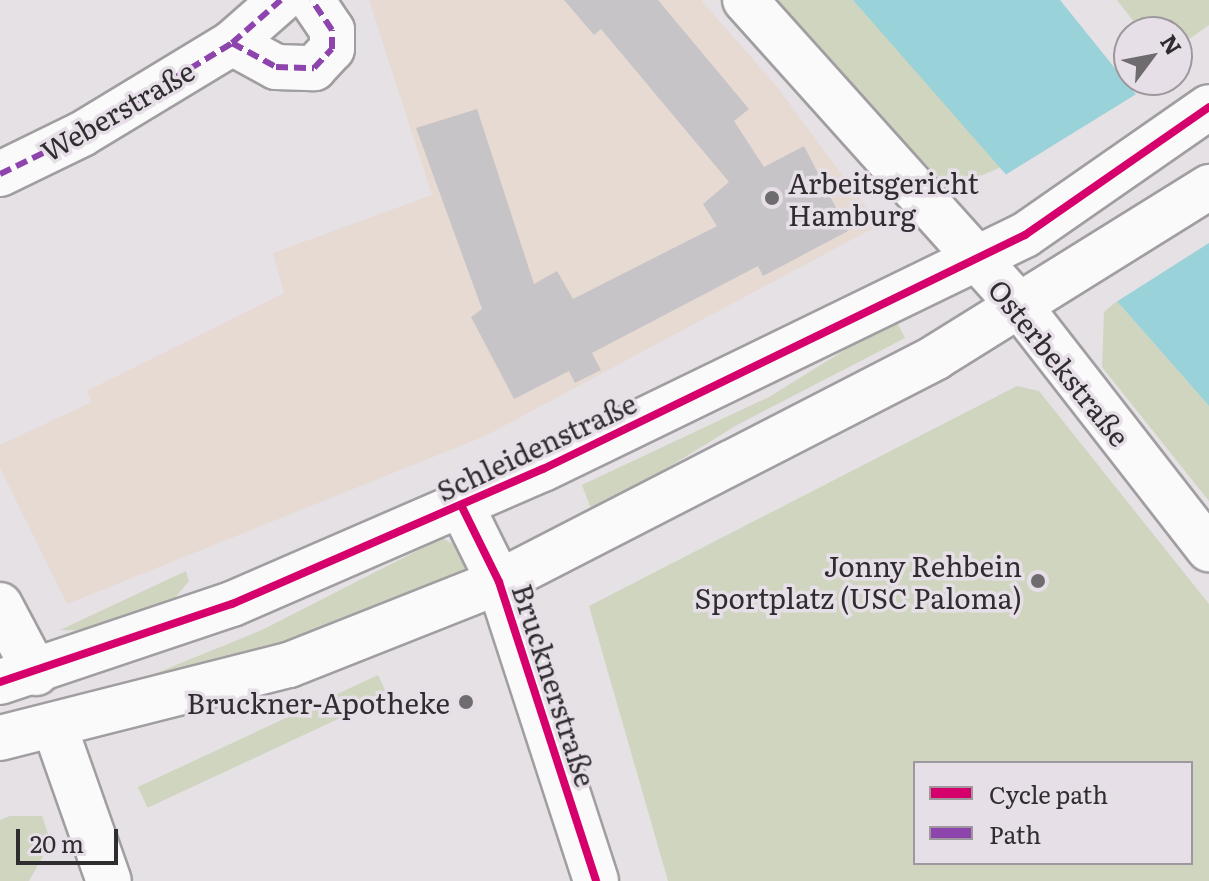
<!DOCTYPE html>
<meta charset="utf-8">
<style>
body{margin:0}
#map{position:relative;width:1209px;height:881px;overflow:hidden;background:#e5e1e5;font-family:Literata,serif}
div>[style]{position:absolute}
.commercial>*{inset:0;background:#e6dad3}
.green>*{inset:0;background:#d0d5c0;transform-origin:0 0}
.water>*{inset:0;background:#9ad2d9}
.pier>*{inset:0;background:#e5e1e5}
.building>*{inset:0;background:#c7c4c7}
.roads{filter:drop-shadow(2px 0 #a19ea1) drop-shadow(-2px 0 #a19ea1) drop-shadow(0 2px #a19ea1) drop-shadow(0 -2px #a19ea1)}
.minor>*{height:44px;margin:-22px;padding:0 22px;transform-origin:22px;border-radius:22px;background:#fbfafb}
.major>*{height:44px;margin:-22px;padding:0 22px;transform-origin:22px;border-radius:22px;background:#fbfafb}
.quiet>*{height:6px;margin-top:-3px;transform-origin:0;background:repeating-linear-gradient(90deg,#8e44ad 0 12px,transparent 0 18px)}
.cycleway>*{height:8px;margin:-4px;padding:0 4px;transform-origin:4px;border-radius:4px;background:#d6006c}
.dots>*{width:22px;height:22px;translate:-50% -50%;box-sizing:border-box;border:4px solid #e7dfe7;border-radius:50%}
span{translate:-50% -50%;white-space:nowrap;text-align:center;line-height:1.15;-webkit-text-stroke:7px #e7dfe7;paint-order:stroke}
.street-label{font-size:28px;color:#302d30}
.poi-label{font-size:28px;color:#302d30}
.left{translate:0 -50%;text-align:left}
.right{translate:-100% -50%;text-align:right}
.legend{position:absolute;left:913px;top:761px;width:280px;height:104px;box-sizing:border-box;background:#e7dfe7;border:2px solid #9e989e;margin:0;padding:10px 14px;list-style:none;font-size:24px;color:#302d30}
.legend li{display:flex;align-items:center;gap:16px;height:40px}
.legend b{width:40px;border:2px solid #9e989e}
.north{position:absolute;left:1113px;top:16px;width:80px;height:80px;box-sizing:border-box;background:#e7dfe7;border:2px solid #9e989e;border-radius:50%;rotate:58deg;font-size:22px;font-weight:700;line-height:32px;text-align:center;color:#302d30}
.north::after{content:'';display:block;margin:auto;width:28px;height:36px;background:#6f6c6f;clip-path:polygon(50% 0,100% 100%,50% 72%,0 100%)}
.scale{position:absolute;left:16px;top:829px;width:102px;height:36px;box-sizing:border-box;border:4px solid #302d30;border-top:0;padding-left:10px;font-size:24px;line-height:28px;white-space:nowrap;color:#302d30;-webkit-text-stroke:6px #e7dfe7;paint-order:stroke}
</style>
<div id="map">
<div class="commercial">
<i style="clip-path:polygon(369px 0,701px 0,778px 88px,879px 225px,485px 436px,67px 604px,0 468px,0 445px,92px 402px,87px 391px,284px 293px,273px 253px,432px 195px)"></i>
</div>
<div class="green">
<i style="clip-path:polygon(767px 0,853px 0,1006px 165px,950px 189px)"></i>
<i style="clip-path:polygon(1117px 0,1209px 0,1209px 25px,1177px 48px,1177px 32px,1142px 32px)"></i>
<i style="clip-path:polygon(1117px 301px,1209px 406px,1209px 501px,1102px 367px,1104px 312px)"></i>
<i style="clip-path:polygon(895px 319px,905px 338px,737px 425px,593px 514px,582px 485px,769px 397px)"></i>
<i style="clip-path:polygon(evenodd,1017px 386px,1039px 391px,1209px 604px,1209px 881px,668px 881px,589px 606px,1017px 386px,1191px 763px,1191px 863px,915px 863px,915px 763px,1191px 763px)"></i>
<i style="clip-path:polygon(442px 538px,463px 549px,470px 569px,447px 587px,254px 656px,107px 693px,262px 630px)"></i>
<i style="clip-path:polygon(186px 571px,189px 581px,173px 600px,137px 620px,99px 631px,60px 630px)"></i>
<i style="left:378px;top:675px;width:23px;height:265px;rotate:65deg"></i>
<i style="clip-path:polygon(10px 816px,42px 816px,51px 842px,29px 881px,0 881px,0 820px)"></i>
</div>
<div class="water">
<i style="clip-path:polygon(853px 0,1060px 0,1209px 185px,1209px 406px)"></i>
</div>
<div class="pier">
<i style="clip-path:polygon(1138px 93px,1209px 179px,1209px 243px,1113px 304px,1002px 177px)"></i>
</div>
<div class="building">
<i style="clip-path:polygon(564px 0,658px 0,749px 109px,734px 121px,764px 167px,804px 146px,848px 231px,763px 276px,758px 266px,592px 353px,601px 370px,575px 383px,569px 371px,514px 399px,471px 317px,482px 309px,416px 128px,477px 109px,534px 284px,557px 271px,573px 299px,717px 226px,703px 204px,729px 182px,601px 29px,594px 35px)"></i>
</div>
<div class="roads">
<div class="minor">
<i style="left:745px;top:0;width:409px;rotate:48.1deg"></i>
<i style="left:1018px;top:304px;width:311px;rotate:52.1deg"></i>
<i style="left:232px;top:43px;width:50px;rotate:28.6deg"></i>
<i style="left:276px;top:67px;width:38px;rotate:2deg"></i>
<i style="left:314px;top:68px;width:26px;rotate:-47deg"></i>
<i style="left:332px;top:49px;width:19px;rotate:-90deg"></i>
<i style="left:332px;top:30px;width:36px;rotate:-124deg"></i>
<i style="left:0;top:174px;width:91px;rotate:-26deg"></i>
<i style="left:82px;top:134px;width:175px;rotate:-31.2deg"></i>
<i style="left:232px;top:43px;width:65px;rotate:-41.3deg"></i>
<i style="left:462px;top:507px;width:84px;rotate:63.7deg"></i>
<i style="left:499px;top:582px;width:314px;rotate:72deg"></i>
<i style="left:0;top:605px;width:77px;rotate:62.1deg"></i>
<i style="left:55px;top:728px;width:162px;rotate:70.6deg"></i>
</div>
<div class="major">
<i style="left:0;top:682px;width:245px;rotate:-18.6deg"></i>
<i style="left:232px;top:604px;width:339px;rotate:-23.5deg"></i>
<i style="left:543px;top:469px;width:536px;rotate:-25.9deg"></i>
<i style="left:1025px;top:235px;width:224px;rotate:-34.8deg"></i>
<i style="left:0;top:738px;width:298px;rotate:-14.2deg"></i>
<i style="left:289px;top:665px;width:226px;rotate:-21.6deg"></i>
<i style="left:499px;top:582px;width:492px;rotate:-27.2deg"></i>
<i style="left:936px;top:357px;width:322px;rotate:-31.9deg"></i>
</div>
</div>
<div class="quiet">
<i style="left:232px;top:43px;width:50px;rotate:28.6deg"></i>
<i style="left:276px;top:67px;width:38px;rotate:2deg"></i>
<i style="left:314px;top:68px;width:26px;rotate:-47deg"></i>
<i style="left:332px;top:49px;width:19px;rotate:-90deg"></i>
<i style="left:332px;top:30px;width:36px;rotate:-124deg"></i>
<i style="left:0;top:174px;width:91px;rotate:-26deg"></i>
<i style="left:82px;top:134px;width:175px;rotate:-31.2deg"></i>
<i style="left:232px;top:43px;width:65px;rotate:-41.3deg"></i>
</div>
<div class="cycleway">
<i style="left:462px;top:507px;width:84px;rotate:63.7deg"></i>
<i style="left:499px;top:582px;width:314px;rotate:72deg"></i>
<i style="left:0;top:682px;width:245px;rotate:-18.6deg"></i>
<i style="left:232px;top:604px;width:339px;rotate:-23.5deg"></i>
<i style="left:543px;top:469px;width:536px;rotate:-25.9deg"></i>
<i style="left:1025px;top:235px;width:224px;rotate:-34.8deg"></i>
</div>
<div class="dots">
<i style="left:772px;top:198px;background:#6f6c6f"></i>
<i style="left:1038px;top:581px;background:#6f6c6f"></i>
<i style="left:466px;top:702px;background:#6f6c6f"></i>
</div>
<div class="street-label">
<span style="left:117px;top:110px;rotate:-30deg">Weberstraße</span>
<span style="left:1060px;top:362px;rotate:51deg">Osterbekstraße</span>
<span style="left:536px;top:446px;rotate:-25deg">Schleidenstraße</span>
<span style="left:555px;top:685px;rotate:72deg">Brucknerstraße</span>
</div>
<div class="poi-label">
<span class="left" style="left:788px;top:198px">Arbeitsgericht<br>Hamburg</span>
<span class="right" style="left:1022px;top:581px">Jonny Rehbein<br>Sportplatz (USC Paloma)</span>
<span class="right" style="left:450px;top:702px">Bruckner-Apotheke</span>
</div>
<ul class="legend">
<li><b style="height:10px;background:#d6006c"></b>Cycle path</li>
<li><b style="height:10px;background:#8e44ad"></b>Path</li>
</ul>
<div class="north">N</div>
<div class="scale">20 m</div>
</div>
